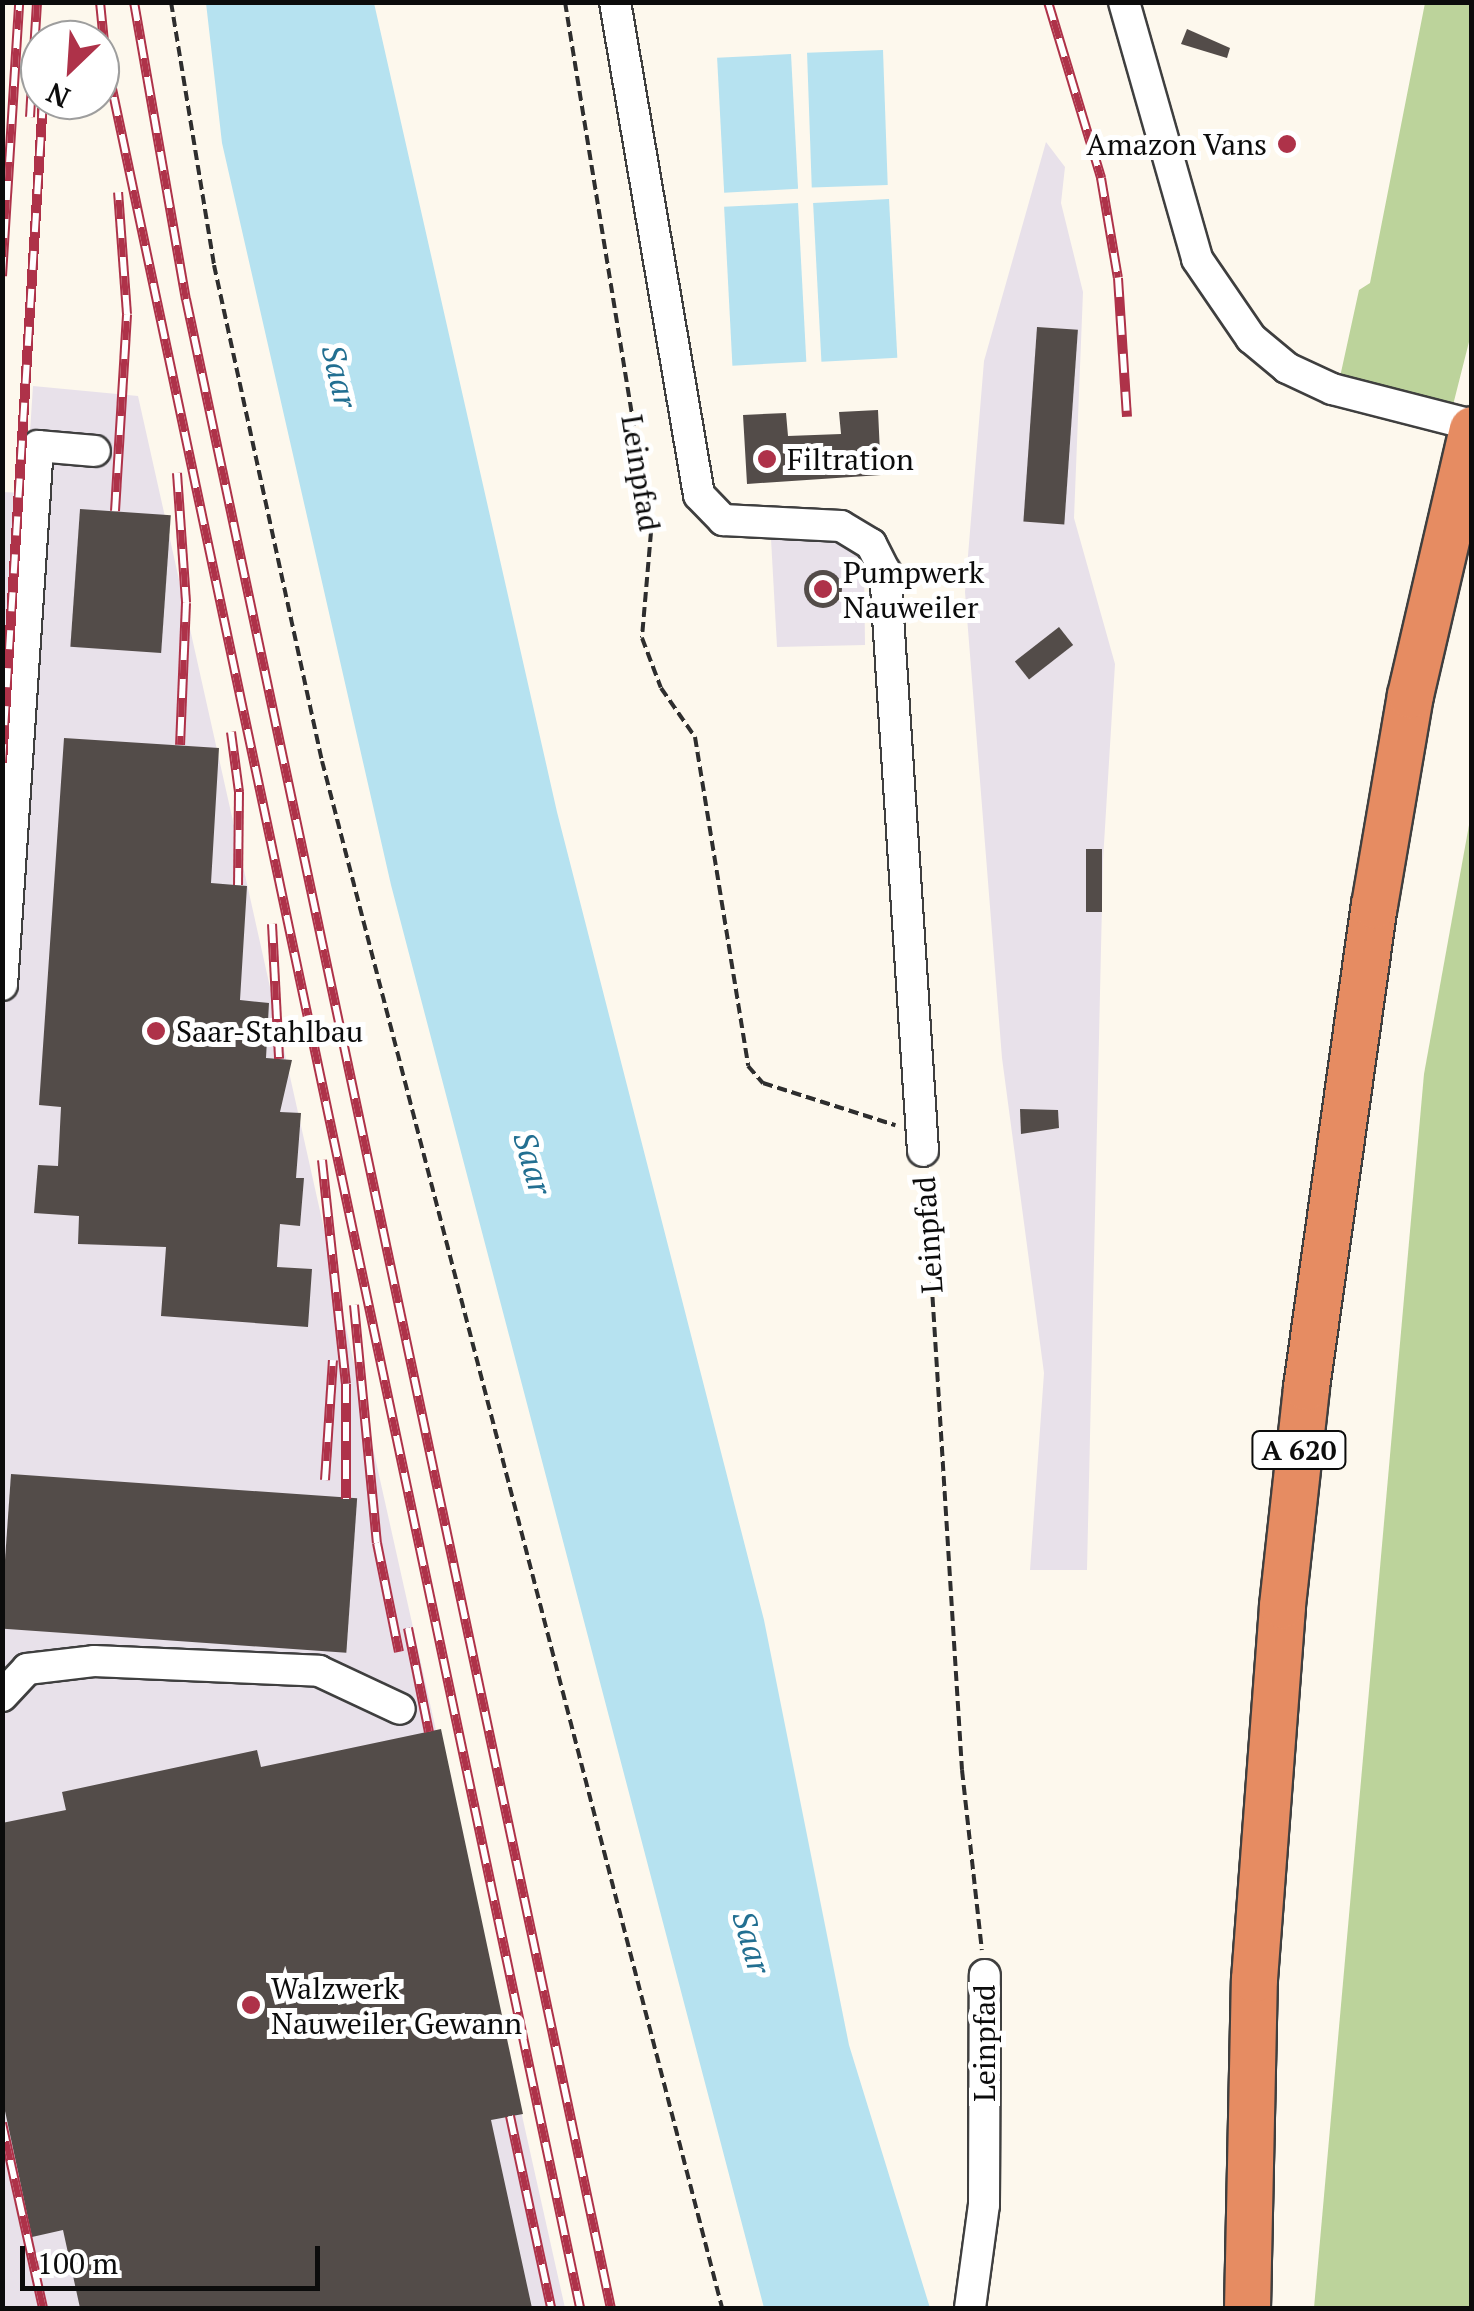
<!DOCTYPE html>
<style>
body{margin:0}
#map{position:relative;width:1474px;height:2311px;overflow:hidden;background:#fdf8ed;font-family:"PT Serif",serif}
div>[style]{position:absolute}
.industrial>*{inset:0;background:#e8e1ea}
.forest>*{inset:0;background:#bcd39b}
.water>*{inset:0;background:#b6e2f0;transform-origin:0 0}
.building>*{inset:0;background:#534c49;transform-origin:0 0}
.round{border-radius:50%}
.path>*{height:4px;margin-top:-2px;transform-origin:0;background:repeating-linear-gradient(90deg,#2e2e2e 0 10px,transparent 0 15px)}
.roads{filter:drop-shadow(2px 0 #3f3f3f) drop-shadow(-2px 0 #3f3f3f) drop-shadow(0 2px #3f3f3f) drop-shadow(0 -2px #3f3f3f)}
.minor>*{height:30px;margin:-15px;padding:0 15px;transform-origin:15px;border-radius:15px;background:#fff}
.highway>*{height:45px;margin:-22.5px;padding:0 22.5px;transform-origin:22.5px;border-radius:22.5px;background:#e68c62}
.rail>*{height:10px;margin-top:-5px;transform-origin:0;background:repeating-linear-gradient(90deg,#fff 0 19px,#ae3249 0 38px);box-sizing:border-box;border-block:2px solid #ae3249}
.dots>*{width:28px;height:28px;translate:-50% -50%;box-sizing:border-box;border:5px solid #fff;border-radius:50%}
span{translate:-50% -50%;white-space:nowrap;text-align:center;line-height:1.15;-webkit-text-stroke:10px #fff;paint-order:stroke}
.shield-label span{padding:2px 8px;background:#fff;border:2px solid;border-radius:8px;-webkit-text-stroke-width:0}
.shield-label{font-size:28px;color:#0c0c0c;font-weight:700}
.poi-label{font-size:30px;color:#0c0c0c}
.right{translate:-100% -50%;text-align:right}
.left{translate:0 -50%;text-align:left}
.street-label{font-size:30px;color:#0c0c0c}
.water-label{font-size:32px;color:#226f91;font-style:italic}
.frame{position:absolute;inset:0;border:5px solid #0c0c0c;pointer-events:none}
.north{position:absolute;left:20px;top:20px;width:100px;height:100px;box-sizing:border-box;background:#fff;border:2px solid #9e9e9e;border-radius:50%;rotate:205deg;font-size:28px;font-weight:700;line-height:40px;text-align:center;color:#0c0c0c}
.north::after{content:'';display:block;margin:auto;width:35px;height:45px;background:#ae3249;clip-path:polygon(50% 0,100% 100%,50% 72%,0 100%)}
.scale{position:absolute;left:20px;top:2246px;width:300px;height:45px;box-sizing:border-box;border:5px solid #0c0c0c;border-top:0;padding-left:12px;font-size:30px;line-height:35px;white-space:nowrap;color:#0c0c0c;-webkit-text-stroke:8px #fff;paint-order:stroke}
</style>
<div id="map">
<div class="industrial">
<i style="clip-path:polygon(1046px 142px,1065px 167px,1061px 203px,1083px 292px,1074px 518px,1115px 664px,1103px 860px,1087px 1570px,1030px 1570px,1044px 1373px,1002px 1058px,965px 592px,984px 361px)"></i>
<i style="clip-path:polygon(33px 386px,138px 396px,565px 2308px,3px 2308px,2px 492px,26px 493px)"></i>
<i style="clip-path:polygon(839px 538px,864px 562px,865px 645px,777px 647px,771px 539px)"></i>
</div>
<div class="forest">
<i style="clip-path:polygon(1425px 3px,1471px 3px,1471px 334px,1451px 413px,1340px 377px,1359px 290px,1370px 283px)"></i>
<i style="clip-path:polygon(1471px 814px,1471px 2308px,1314px 2308px,1424px 1074px)"></i>
</div>
<div class="water">
<i style="clip-path:polygon(206px 3px,374px 3px,557px 812px,764px 1620px,849px 2045px,930px 2308px,764px 2308px,391px 885px,222px 143px)"></i>
<i style="left:883px;top:50px;width:135px;height:76px;rotate:88deg"></i>
<i style="left:791px;top:54px;width:135px;height:74px;rotate:87deg"></i>
<i style="left:889px;top:199px;width:159px;height:76px;rotate:87deg"></i>
<i style="left:798px;top:203px;width:159px;height:74px;rotate:87deg"></i>
</div>
<div class="building">
<i style="clip-path:polygon(1187px 29px,1230px 48px,1227px 58px,1181px 44px)"></i>
<i style="left:1037px;top:327px;width:41px;height:195px;rotate:4deg"></i>
<i style="clip-path:polygon(878px 410px,881px 475px,747px 484px,743px 415px,786px 413px,788px 436px,841px 434px,839px 412px)"></i>
<i style="left:80px;top:509px;width:91px;height:138px;rotate:4deg"></i>
<i class="round" style="left:804px;top:570px;width:38px;height:38px"></i>
<i style="left:1059px;top:627px;width:23px;height:56px;rotate:52deg"></i>
<i style="clip-path:polygon(64px 738px,219px 748px,211px 883px,247px 886px,240px 1000px,269px 1003px,266px 1058px,292px 1060px,280px 1112px,301px 1113px,296px 1178px,304px 1178px,300px 1226px,280px 1224px,277px 1267px,312px 1269px,308px 1327px,161px 1316px,166px 1247px,78px 1244px,79px 1216px,34px 1213px,38px 1165px,58px 1166px,61px 1107px,39px 1105px)"></i>
<i style="left:1086px;top:849px;width:16px;height:63px"></i>
<i style="clip-path:polygon(1020px 1109px,1058px 1110px,1059px 1128px,1021px 1134px)"></i>
<i style="left:11px;top:1474px;width:347px;height:155px;rotate:4deg"></i>
<i style="clip-path:polygon(441px 1729px,523px 2114px,491px 2120px,532px 2308px,80px 2308px,63px 2230px,32px 2237px,2px 2097px,2px 1823px,66px 1810px,62px 1792px,257px 1750px,261px 1767px)"></i>
</div>
<div class="path">
<i style="left:171px;top:2px;width:266px;rotate:80.7deg"></i>
<i style="left:214px;top:265px;width:508px;rotate:77.72deg"></i>
<i style="left:322px;top:761px;width:1598px;rotate:75.5deg"></i>
<i style="left:565px;top:2px;width:537px;rotate:80.78deg"></i>
<i style="left:651px;top:532px;width:106px;rotate:94.9deg"></i>
<i style="left:642px;top:638px;width:53px;rotate:69.2deg"></i>
<i style="left:661px;top:688px;width:60px;rotate:55.2deg"></i>
<i style="left:695px;top:737px;width:333px;rotate:80.8deg"></i>
<i style="left:748px;top:1066px;width:23px;rotate:49deg"></i>
<i style="left:763px;top:1083px;width:139px;rotate:17.7deg"></i>
<i style="left:925px;top:1177px;width:594px;rotate:86.43deg"></i>
<i style="left:962px;top:1770px;width:181px;rotate:83.7deg"></i>
</div>
<div class="roads">
<div class="minor">
<i style="left:615px;top:2px;width:500px;rotate:80.33deg"></i>
<i style="left:699px;top:495px;width:35px;rotate:46deg"></i>
<i style="left:723px;top:520px;width:118px;rotate:2.9deg"></i>
<i style="left:841px;top:526px;width:35px;rotate:31deg"></i>
<i style="left:871px;top:544px;width:30px;rotate:63deg"></i>
<i style="left:885px;top:571px;width:581px;rotate:86.25deg"></i>
<i style="left:1124px;top:2px;width:267px;rotate:74.1deg"></i>
<i style="left:1197px;top:259px;width:96px;rotate:55.6deg"></i>
<i style="left:1251px;top:338px;width:47px;rotate:39.8deg"></i>
<i style="left:1287px;top:368px;width:50px;rotate:25deg"></i>
<i style="left:1332px;top:389px;width:145px;rotate:14.4deg"></i>
<i style="left:2px;top:985px;width:540px;rotate:-86.18deg"></i>
<i style="left:38px;top:446px;width:57px;rotate:5deg"></i>
<i style="left:2px;top:1696px;width:37px;rotate:-47deg"></i>
<i style="left:27px;top:1669px;width:67px;rotate:-6.8deg"></i>
<i style="left:94px;top:1661px;width:225px;rotate:2.5deg"></i>
<i style="left:319px;top:1671px;width:89px;rotate:25.1deg"></i>
<i style="left:970px;top:2308px;width:104px;rotate:-82.3deg"></i>
<i style="left:984px;top:2205px;width:230px;rotate:-89.8deg"></i>
</div>
<div class="highway">
<i style="left:1247px;top:2308px;width:329px;rotate:-88.8deg"></i>
<i style="left:1254px;top:1979px;width:375px;rotate:-85.7deg"></i>
<i style="left:1282px;top:1605px;width:219px;rotate:-83.7deg"></i>
<i style="left:1306px;top:1387px;width:487px;rotate:-82deg"></i>
<i style="left:1374px;top:905px;width:213px;rotate:-80.3deg"></i>
<i style="left:1410px;top:695px;width:273px;rotate:-76.9deg"></i>
</div>
</div>
<div class="rail">
<i style="left:100px;top:2px;width:70px;rotate:84.3deg"></i>
<i style="left:134px;top:2px;width:302px;rotate:80.1deg"></i>
<i style="left:186px;top:299px;width:2053px;rotate:78.06deg"></i>
<i style="left:1048px;top:2px;width:184px;rotate:73.2deg"></i>
<i style="left:1101px;top:178px;width:101px;rotate:80.4deg"></i>
<i style="left:1118px;top:278px;width:139px;rotate:86.3deg"></i>
<i style="left:106px;top:60px;width:2297px;rotate:78.09deg"></i>
<i style="left:30px;top:117px;width:115px;rotate:-86.5deg"></i>
<i style="left:2px;top:276px;width:275px;rotate:-86.4deg"></i>
<i style="left:177px;top:473px;width:130px;rotate:86deg"></i>
<i style="left:186px;top:603px;width:142px;rotate:92.4deg"></i>
<i style="left:115px;top:511px;width:197px;rotate:-86.5deg"></i>
<i style="left:127px;top:314px;width:122px;rotate:-94.2deg"></i>
<i style="left:231px;top:732px;width:61px;rotate:82.4deg"></i>
<i style="left:239px;top:792px;width:93px;rotate:90.6deg"></i>
<i style="left:2px;top:763px;width:664px;rotate:-86.46deg"></i>
<i style="left:272px;top:924px;width:135px;rotate:87deg"></i>
<i style="left:322px;top:1160px;width:225px;rotate:83.9deg"></i>
<i style="left:346px;top:1384px;width:115px;rotate:90deg"></i>
<i style="left:354px;top:1305px;width:239px;rotate:84.5deg"></i>
<i style="left:377px;top:1543px;width:111px;rotate:78.6deg"></i>
<i style="left:325px;top:1480px;width:120px;rotate:-86.2deg"></i>
<i style="left:408px;top:1628px;width:106px;rotate:78.6deg"></i>
<i style="left:510px;top:2116px;width:196px;rotate:77.9deg"></i>
<i style="left:2px;top:2123px;width:189px;rotate:77.5deg"></i>
</div>
<div class="dots">
<i style="left:1287px;top:144px;background:#ae3249"></i>
<i style="left:767px;top:459px;background:#ae3249"></i>
<i style="left:823px;top:589px;background:#ae3249"></i>
<i style="left:156px;top:1031px;background:#ae3249"></i>
<i style="left:251px;top:2005px;background:#ae3249"></i>
</div>
<div class="shield-label">
<span style="left:1299px;top:1450px">A 620</span>
</div>
<div class="poi-label">
<span class="right" style="left:1267px;top:144px">Amazon Vans</span>
<span class="left" style="left:787px;top:459px">Filtration</span>
<span class="left" style="left:843px;top:589px">Pumpwerk<br>Nauweiler</span>
<span class="left" style="left:176px;top:1031px">Saar-Stahlbau</span>
<span class="left" style="left:271px;top:2005px">Walzwerk<br>Nauweiler Gewann</span>
</div>
<div class="street-label">
<span style="left:641px;top:473px;rotate:81deg">Leinpfad</span>
<span style="left:928px;top:1235px;rotate:-94deg">Leinpfad</span>
<span style="left:984px;top:2043px;rotate:-90deg">Leinpfad</span>
</div>
<div class="water-label">
<span style="left:340px;top:376px;rotate:77deg">Saar</span>
<span style="left:533px;top:1163px;rotate:74deg">Saar</span>
<span style="left:752px;top:1942px;rotate:74deg">Saar</span>
</div>
<div class="frame"></div>
<div class="north">N</div>
<div class="scale">100 m</div>
</div>
